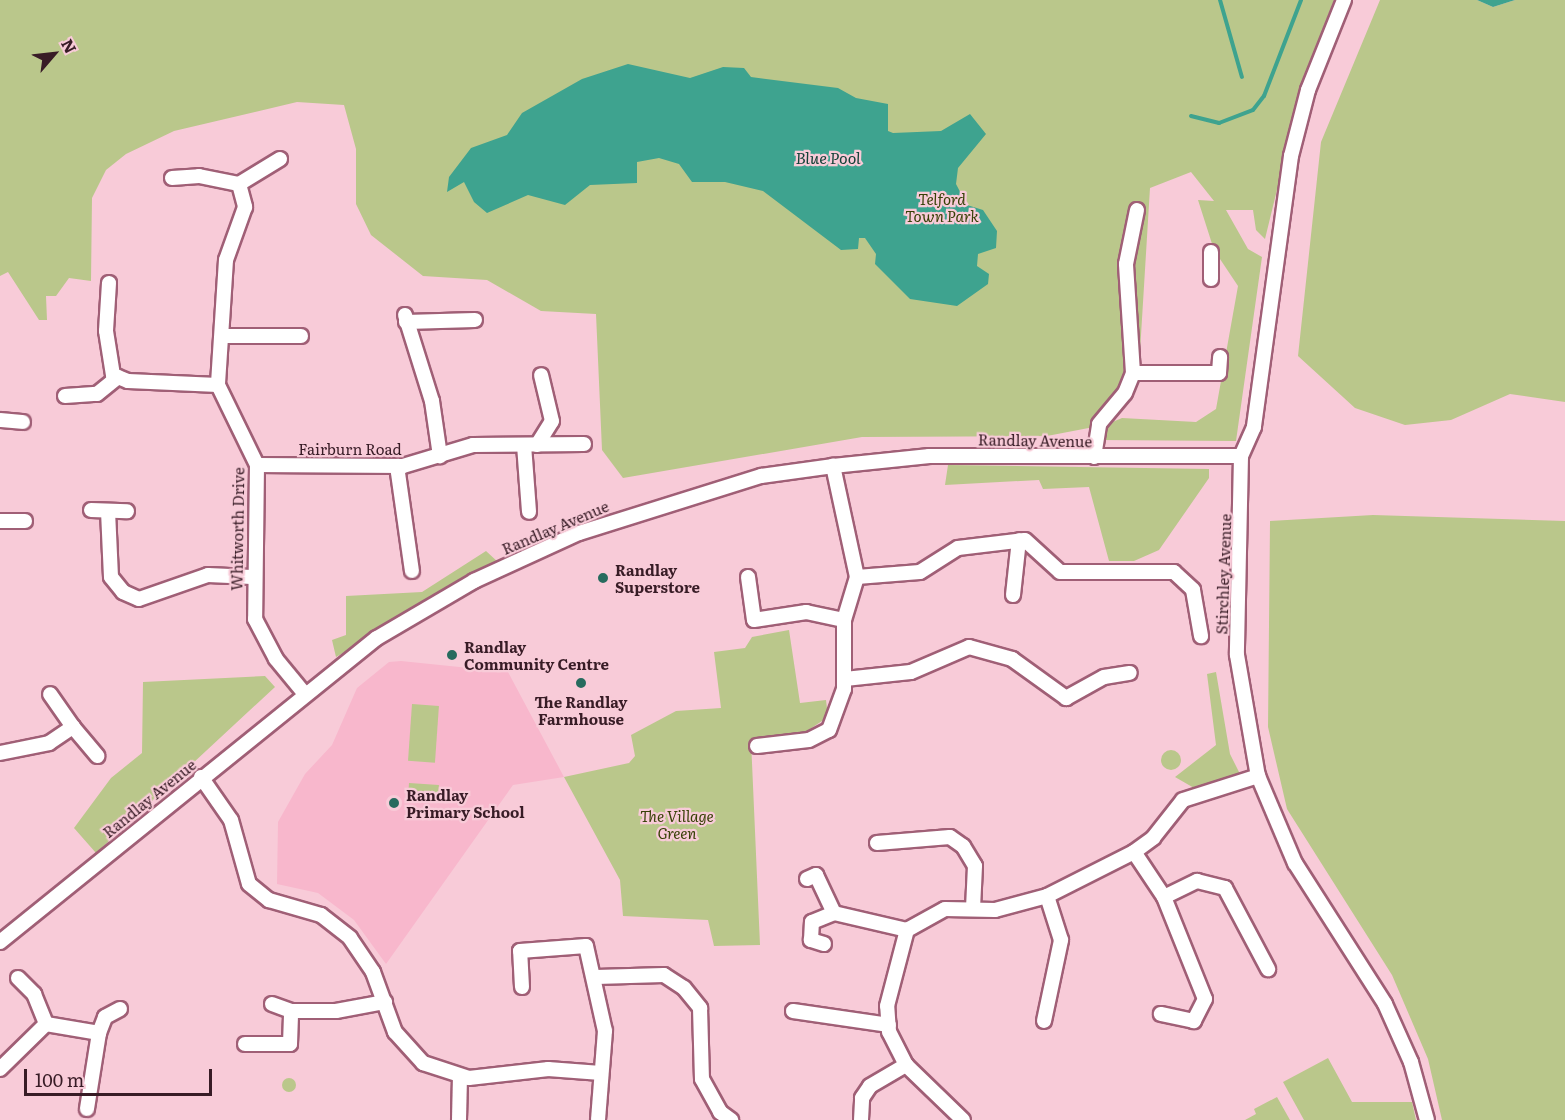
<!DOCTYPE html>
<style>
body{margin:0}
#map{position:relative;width:1565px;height:1120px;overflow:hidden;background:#f8cbd8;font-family:Literata,serif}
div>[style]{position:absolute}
.built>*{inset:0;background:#f8b7cc}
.green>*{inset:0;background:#bac78b;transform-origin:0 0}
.round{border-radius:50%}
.water>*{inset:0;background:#3ea38f}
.stream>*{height:4px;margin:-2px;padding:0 2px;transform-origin:2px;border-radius:2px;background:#3ea38f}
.roads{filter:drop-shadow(2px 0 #a05f76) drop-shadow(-2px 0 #a05f76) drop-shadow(0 2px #a05f76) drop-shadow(0 -2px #a05f76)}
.minor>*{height:14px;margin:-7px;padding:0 7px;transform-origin:7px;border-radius:7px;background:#fff}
.dots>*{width:16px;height:16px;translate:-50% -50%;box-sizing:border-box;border:3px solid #f8cbd8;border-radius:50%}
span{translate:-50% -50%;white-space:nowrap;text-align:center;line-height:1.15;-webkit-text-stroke:4.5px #f8cbd8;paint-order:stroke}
.park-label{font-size:15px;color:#374006;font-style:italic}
.street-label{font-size:15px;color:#381c26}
.poi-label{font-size:15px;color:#381c26;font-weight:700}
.left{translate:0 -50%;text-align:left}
.water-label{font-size:16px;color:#144138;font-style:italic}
.north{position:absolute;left:24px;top:24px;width:60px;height:60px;-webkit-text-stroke:4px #f8cbd8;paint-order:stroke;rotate:62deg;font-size:16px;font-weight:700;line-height:24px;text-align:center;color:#381c26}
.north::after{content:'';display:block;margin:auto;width:21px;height:27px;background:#381c26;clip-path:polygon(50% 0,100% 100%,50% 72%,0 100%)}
.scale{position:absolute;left:24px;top:1069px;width:188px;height:27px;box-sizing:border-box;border:3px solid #381c26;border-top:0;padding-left:8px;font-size:18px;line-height:21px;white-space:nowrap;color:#381c26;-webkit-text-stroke:4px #f8cbd8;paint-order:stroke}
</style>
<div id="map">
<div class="built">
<i style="clip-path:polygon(401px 661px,508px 672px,564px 777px,513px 785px,386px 964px,354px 920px,318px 893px,277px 884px,278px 822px,305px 774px,332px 745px,357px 688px,389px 662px)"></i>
</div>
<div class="green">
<i style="clip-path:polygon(0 0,1334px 0,1305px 75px,1265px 239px,1256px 230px,1253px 210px,1226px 210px,1248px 249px,1262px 257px,1236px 441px,1098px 440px,1098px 428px,1122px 418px,1196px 422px,1216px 409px,1238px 286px,1214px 250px,1198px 200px,1214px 201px,1191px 172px,1150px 188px,1139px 368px,1099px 426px,1047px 436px,862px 437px,623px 478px,602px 450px,596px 314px,541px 311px,487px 280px,423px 276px,371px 235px,356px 204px,356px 149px,344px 105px,297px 102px,174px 131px,126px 154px,106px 170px,92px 198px,91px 281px,69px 278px,56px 296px,46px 296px,47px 320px,39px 320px,8px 272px,0 276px)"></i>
<i style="clip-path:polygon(1380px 0,1477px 0,1493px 7px,1515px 0,1565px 0,1565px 402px,1510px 394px,1451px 420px,1405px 425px,1355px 408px,1298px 356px,1321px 142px)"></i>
<i style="clip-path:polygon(948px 465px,1209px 469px,1209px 478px,1159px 550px,1134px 561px,1109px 561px,1089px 487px,1043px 489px,1039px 480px,945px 485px)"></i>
<i style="clip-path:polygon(1373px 515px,1565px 521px,1565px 1120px,1442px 1120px,1428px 1059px,1392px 975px,1287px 809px,1268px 727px,1270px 521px)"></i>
<i style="clip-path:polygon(486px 551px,499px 563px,336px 657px,332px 640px,346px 635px,346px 596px,422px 592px)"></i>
<i style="clip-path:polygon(789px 630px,800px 703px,826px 700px,828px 717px,804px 733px,751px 740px,760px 945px,714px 946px,708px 920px,623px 916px,620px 880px,564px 777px,629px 763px,635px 756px,631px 735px,676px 711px,721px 708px,714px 652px,745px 648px,752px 637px)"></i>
<i style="clip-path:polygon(1216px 672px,1230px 754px,1242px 778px,1201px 792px,1175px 777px,1216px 745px,1207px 674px)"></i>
<i style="clip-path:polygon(265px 676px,275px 687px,96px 853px,74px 828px,111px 778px,142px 753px,143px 682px)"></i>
<i style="left:412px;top:704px;width:27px;height:57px;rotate:4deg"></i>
<i class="round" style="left:1161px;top:750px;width:20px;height:20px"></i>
<i style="left:409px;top:783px;width:30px;height:18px;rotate:4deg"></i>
<i style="clip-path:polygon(1328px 1058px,1352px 1102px,1412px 1102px,1416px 1120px,1304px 1120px,1283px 1082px)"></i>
<i class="round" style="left:282px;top:1078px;width:14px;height:14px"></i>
<i style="clip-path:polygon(1277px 1097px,1290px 1120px,1245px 1120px,1256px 1114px,1254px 1109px)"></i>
</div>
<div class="water">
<i style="clip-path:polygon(1477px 0,1515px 0,1493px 7px)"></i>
<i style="clip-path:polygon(628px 64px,690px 78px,723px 67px,744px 68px,751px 77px,838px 88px,856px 98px,888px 104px,888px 131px,893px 133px,941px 131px,970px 114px,986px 134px,958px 168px,956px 184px,967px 205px,983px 210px,997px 231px,996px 248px,978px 254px,977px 266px,989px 274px,988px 284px,957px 306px,910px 299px,875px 264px,876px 254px,865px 238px,859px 238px,858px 249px,841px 250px,763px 191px,725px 182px,692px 182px,679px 164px,659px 158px,637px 162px,637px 183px,590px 185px,565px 205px,528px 195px,487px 213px,474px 202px,464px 182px,447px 192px,449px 177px,471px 148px,507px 135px,522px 113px,582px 79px)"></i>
</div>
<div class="stream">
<i style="left:1220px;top:0;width:80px;rotate:74.1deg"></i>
<i style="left:1191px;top:116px;width:29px;rotate:14deg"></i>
<i style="left:1219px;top:123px;width:36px;rotate:-21deg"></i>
<i style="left:1253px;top:110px;width:18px;rotate:-52deg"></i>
<i style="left:1264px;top:96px;width:103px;rotate:-68.9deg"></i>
</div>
<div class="roads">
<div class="minor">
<i style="left:1344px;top:0;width:97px;rotate:111.8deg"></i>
<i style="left:1308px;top:90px;width:68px;rotate:104.4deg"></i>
<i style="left:1291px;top:156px;width:274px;rotate:97.8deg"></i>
<i style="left:1254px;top:427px;width:32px;rotate:114deg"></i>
<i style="left:1241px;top:456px;width:199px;rotate:91.2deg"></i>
<i style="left:1237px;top:655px;width:123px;rotate:80.2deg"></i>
<i style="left:1258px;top:776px;width:95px;rotate:67deg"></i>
<i style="left:1295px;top:863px;width:167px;rotate:57.4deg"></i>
<i style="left:1385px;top:1004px;width:64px;rotate:65.9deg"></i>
<i style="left:1411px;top:1062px;width:60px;rotate:74.6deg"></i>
<i style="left:172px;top:178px;width:27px;rotate:-4deg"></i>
<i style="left:199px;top:176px;width:41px;rotate:11.3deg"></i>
<i style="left:239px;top:184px;width:48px;rotate:-31.4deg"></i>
<i style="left:239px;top:184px;width:24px;rotate:75deg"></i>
<i style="left:245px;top:207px;width:56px;rotate:109.7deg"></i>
<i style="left:226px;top:260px;width:125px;rotate:93.7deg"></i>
<i style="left:218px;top:385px;width:89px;rotate:64deg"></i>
<i style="left:257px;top:465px;width:154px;rotate:90.7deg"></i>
<i style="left:255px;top:619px;width:45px;rotate:62.3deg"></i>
<i style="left:276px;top:659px;width:44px;rotate:50.5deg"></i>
<i style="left:1211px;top:279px;width:27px;rotate:-90deg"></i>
<i style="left:109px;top:283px;width:48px;rotate:93.6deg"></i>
<i style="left:106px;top:331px;width:45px;rotate:81deg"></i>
<i style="left:113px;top:375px;width:16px;rotate:22deg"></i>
<i style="left:128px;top:381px;width:90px;rotate:2.5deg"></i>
<i style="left:405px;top:315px;width:90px;rotate:72.6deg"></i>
<i style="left:432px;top:401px;width:56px;rotate:81.7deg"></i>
<i style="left:406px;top:322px;width:69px;rotate:-1.7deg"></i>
<i style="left:225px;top:336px;width:76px"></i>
<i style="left:1133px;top:373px;width:86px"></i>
<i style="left:1219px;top:373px;width:16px;rotate:-86deg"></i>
<i style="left:65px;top:396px;width:32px;rotate:-4deg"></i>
<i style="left:97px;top:394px;width:27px;rotate:-39deg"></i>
<i style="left:0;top:420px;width:23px;rotate:5deg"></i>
<i style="left:524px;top:445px;width:67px;rotate:85.7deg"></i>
<i style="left:537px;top:445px;width:28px;rotate:-58deg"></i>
<i style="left:552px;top:421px;width:47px;rotate:-103.4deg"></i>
<i style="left:1094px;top:457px;width:33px;rotate:-81deg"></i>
<i style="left:1099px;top:424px;width:40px;rotate:-50deg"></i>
<i style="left:1125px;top:393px;width:22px;rotate:-68deg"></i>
<i style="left:1133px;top:373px;width:109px;rotate:-93.7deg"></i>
<i style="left:1126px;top:264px;width:55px;rotate:-78.5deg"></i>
<i style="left:257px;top:465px;width:146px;rotate:0.4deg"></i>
<i style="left:403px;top:466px;width:73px;rotate:-16.7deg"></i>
<i style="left:473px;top:445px;width:111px;rotate:-0.5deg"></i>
<i style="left:397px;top:466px;width:106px;rotate:81.9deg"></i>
<i style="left:91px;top:510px;width:36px;rotate:2deg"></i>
<i style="left:108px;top:511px;width:66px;rotate:87.4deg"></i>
<i style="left:111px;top:577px;width:19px;rotate:51deg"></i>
<i style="left:123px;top:592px;width:17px;rotate:24deg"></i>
<i style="left:139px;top:599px;width:73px;rotate:-19.2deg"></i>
<i style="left:208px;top:575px;width:44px;rotate:2.6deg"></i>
<i style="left:0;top:521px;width:25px"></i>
<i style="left:748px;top:577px;width:43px;rotate:82.1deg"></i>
<i style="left:754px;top:620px;width:53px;rotate:-8.7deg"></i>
<i style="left:806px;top:612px;width:39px;rotate:12deg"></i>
<i style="left:857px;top:577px;width:63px;rotate:-4.5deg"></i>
<i style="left:920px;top:572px;width:45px;rotate:-32.3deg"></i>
<i style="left:958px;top:548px;width:67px;rotate:-6.8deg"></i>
<i style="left:1025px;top:540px;width:47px;rotate:42.4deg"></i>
<i style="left:1060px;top:572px;width:114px"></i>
<i style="left:1174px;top:572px;width:26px;rotate:43deg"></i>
<i style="left:1193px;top:590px;width:47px;rotate:80.1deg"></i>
<i style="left:1013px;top:595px;width:55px;rotate:-83.8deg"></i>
<i style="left:845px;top:679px;width:66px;rotate:-6.1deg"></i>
<i style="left:911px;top:672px;width:63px;rotate:-23.3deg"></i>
<i style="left:969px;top:647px;width:45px;rotate:15.6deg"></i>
<i style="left:1012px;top:659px;width:67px;rotate:35.8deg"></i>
<i style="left:1066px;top:698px;width:43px;rotate:-28.9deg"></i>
<i style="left:1104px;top:677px;width:26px;rotate:-9deg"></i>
<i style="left:73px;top:727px;width:38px;rotate:50deg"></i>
<i style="left:757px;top:746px;width:52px;rotate:-6.6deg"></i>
<i style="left:809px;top:740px;width:22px;rotate:-27deg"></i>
<i style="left:829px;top:730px;width:44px;rotate:-69.9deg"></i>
<i style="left:844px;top:689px;width:69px;rotate:-90deg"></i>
<i style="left:844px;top:620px;width:45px;rotate:-73.2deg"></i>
<i style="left:857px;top:577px;width:114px;rotate:-102.2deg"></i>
<i style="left:0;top:753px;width:50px;rotate:-11.5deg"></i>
<i style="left:49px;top:743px;width:29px;rotate:-34deg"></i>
<i style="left:73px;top:727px;width:40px;rotate:-124.9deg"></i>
<i style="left:201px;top:777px;width:52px;rotate:55.1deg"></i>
<i style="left:231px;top:820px;width:66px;rotate:74.3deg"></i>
<i style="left:249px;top:884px;width:26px;rotate:39deg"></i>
<i style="left:269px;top:900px;width:54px;rotate:16.1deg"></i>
<i style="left:321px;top:915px;width:37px;rotate:38deg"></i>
<i style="left:350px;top:938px;width:41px;rotate:55.9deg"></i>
<i style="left:373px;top:972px;width:64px;rotate:69.9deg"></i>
<i style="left:395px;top:1032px;width:42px;rotate:47.9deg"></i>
<i style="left:423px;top:1063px;width:48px;rotate:18.1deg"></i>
<i style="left:469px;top:1078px;width:80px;rotate:-6.5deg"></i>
<i style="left:548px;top:1069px;width:53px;rotate:4.3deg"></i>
<i style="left:877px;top:843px;width:73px;rotate:-4.7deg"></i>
<i style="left:950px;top:837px;width:16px;rotate:35deg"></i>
<i style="left:963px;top:846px;width:23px;rotate:59deg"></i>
<i style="left:975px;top:866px;width:43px;rotate:92.7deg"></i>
<i style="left:1134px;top:852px;width:54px;rotate:56.3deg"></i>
<i style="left:1164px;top:897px;width:110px;rotate:68.1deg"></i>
<i style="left:1205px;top:999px;width:25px;rotate:117deg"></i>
<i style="left:1194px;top:1021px;width:34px;rotate:-168deg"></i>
<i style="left:807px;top:879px;width:10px;rotate:-24deg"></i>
<i style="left:816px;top:875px;width:42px;rotate:64.7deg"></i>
<i style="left:1164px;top:897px;width:37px;rotate:-26deg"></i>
<i style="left:1197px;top:881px;width:29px;rotate:14deg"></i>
<i style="left:1225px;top:888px;width:92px;rotate:62deg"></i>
<i style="left:0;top:942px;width:484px;rotate:-38.9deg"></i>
<i style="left:377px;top:638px;width:113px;rotate:-30.4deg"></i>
<i style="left:474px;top:581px;width:115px;rotate:-24.6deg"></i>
<i style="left:579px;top:533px;width:191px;rotate:-17.4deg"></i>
<i style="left:761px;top:476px;width:73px;rotate:-7.9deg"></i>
<i style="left:833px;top:466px;width:97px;rotate:-5.9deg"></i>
<i style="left:929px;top:456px;width:312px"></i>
<i style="left:824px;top:944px;width:14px;rotate:-163deg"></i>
<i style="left:811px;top:940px;width:18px;rotate:-87deg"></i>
<i style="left:812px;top:922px;width:24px;rotate:-22deg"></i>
<i style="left:834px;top:913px;width:75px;rotate:13.1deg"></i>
<i style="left:596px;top:977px;width:68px;rotate:-1.7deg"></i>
<i style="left:664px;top:975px;width:24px;rotate:33deg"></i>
<i style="left:684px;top:988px;width:26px;rotate:51deg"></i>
<i style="left:700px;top:1008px;width:71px;rotate:88.4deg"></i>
<i style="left:702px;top:1079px;width:38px;rotate:61deg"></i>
<i style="left:720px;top:1112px;width:14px;rotate:36deg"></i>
<i style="left:18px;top:978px;width:23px;rotate:45deg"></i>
<i style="left:34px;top:994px;width:32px;rotate:68deg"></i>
<i style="left:522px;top:987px;width:36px;rotate:-93deg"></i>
<i style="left:520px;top:951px;width:66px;rotate:-4.3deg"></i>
<i style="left:586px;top:946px;width:87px;rotate:77.4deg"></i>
<i style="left:605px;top:1031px;width:89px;rotate:94.5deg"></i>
<i style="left:272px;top:1004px;width:20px;rotate:20deg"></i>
<i style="left:291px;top:1011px;width:45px"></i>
<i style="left:336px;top:1011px;width:50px;rotate:-10.4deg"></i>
<i style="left:793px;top:1011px;width:97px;rotate:8.3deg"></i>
<i style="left:1044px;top:1021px;width:83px;rotate:-78.1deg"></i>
<i style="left:1061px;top:940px;width:46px;rotate:-107.7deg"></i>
<i style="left:99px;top:1033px;width:17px;rotate:-69deg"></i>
<i style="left:105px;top:1017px;width:17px;rotate:-28deg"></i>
<i style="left:245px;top:1044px;width:45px"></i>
<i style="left:290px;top:1044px;width:33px;rotate:-88deg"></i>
<i style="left:0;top:1069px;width:64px;rotate:-44.4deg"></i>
<i style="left:46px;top:1024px;width:54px;rotate:9.6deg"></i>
<i style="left:99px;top:1033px;width:77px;rotate:99deg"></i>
<i style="left:459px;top:1120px;width:43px;rotate:-88.7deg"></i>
<i style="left:861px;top:1120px;width:22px;rotate:-87deg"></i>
<i style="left:862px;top:1098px;width:14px;rotate:-56deg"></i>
<i style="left:870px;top:1086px;width:42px;rotate:-30.3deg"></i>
<i style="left:963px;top:1120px;width:79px;rotate:-136deg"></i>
<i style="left:906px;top:1065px;width:37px;rotate:-117deg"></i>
<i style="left:889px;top:1032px;width:26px;rotate:-94deg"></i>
<i style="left:887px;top:1006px;width:79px;rotate:-75.3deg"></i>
<i style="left:907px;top:930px;width:43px;rotate:-28.9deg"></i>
<i style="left:945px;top:909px;width:50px;rotate:1.1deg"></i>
<i style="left:995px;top:910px;width:54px;rotate:-15.1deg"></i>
<i style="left:1047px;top:896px;width:97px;rotate:-26.8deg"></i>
<i style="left:1134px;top:852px;width:24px;rotate:-36deg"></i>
<i style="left:1153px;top:838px;width:48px;rotate:-51.7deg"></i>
<i style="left:1183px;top:800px;width:79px;rotate:-17.7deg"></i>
</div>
</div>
<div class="dots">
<i style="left:603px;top:578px;background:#276b5e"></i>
<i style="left:452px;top:655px;background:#276b5e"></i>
<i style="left:581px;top:683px;background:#276b5e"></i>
<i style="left:394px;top:803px;background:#276b5e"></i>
</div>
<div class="park-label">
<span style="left:942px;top:207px">Telford<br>Town Park</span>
<span style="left:677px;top:824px">The Village<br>Green</span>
</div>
<div class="street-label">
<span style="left:1035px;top:440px;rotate:1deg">Randlay Avenue</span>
<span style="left:350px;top:449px">Fairburn Road</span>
<span style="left:555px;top:527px;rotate:-23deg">Randlay Avenue</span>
<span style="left:237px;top:529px;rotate:-89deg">Whitworth Drive</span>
<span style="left:1223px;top:574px;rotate:-88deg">Stirchley Avenue</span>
<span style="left:149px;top:798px;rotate:-39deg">Randlay Avenue</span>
</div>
<div class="poi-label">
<span class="left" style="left:615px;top:578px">Randlay<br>Superstore</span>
<span class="left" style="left:464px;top:655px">Randlay<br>Community Centre</span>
<span style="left:581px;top:710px">The Randlay<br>Farmhouse</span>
<span class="left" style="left:406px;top:803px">Randlay<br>Primary School</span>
</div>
<div class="water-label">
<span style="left:828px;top:157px">Blue Pool</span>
</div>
<div class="north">N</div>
<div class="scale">100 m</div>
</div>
